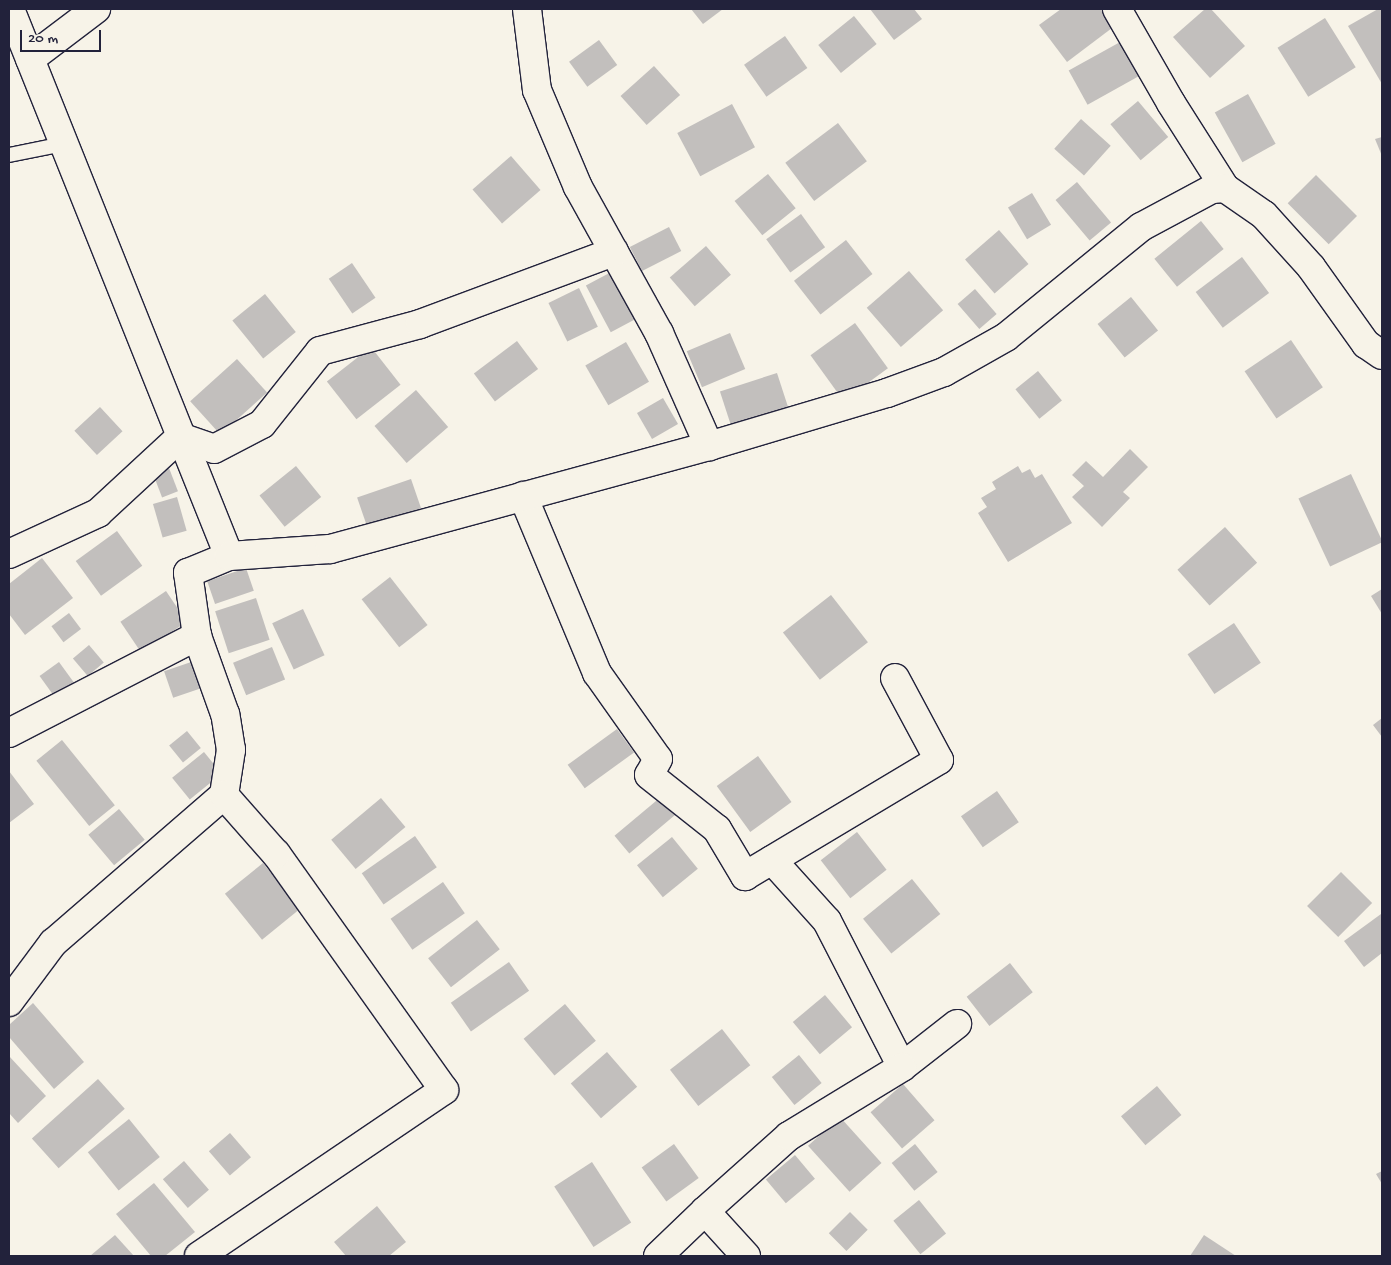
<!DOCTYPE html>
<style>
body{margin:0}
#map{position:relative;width:1391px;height:1265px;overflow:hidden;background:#f7f3e8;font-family:"Gochi Hand",sans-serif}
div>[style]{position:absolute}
.building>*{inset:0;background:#c2bfbd;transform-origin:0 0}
.roads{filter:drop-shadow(1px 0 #22223b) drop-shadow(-1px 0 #22223b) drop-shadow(0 1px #22223b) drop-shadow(0 -1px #22223b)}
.service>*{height:14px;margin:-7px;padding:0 7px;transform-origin:7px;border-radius:7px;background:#f7f3e8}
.minor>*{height:28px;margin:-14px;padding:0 14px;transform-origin:14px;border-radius:14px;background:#f7f3e8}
.tertiary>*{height:28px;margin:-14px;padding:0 14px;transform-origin:14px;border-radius:14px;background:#f7f3e8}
span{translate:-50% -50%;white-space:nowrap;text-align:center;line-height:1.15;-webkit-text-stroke:4px #f7f3e8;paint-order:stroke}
.frame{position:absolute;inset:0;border:10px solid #22223b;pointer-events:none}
.scale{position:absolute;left:20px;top:30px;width:81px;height:22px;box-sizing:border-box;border:2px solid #22223b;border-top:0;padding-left:6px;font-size:15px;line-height:18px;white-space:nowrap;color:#22223b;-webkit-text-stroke:4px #f7f3e8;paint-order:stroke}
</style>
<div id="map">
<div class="building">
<i style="clip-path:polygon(691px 9px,723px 9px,703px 24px)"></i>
<i style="clip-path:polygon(870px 9px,914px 9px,922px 19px,894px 40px)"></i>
<i style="clip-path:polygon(1061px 9px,1103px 9px,1116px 25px,1067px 62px,1039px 25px)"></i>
<i style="clip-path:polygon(1205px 9px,1211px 9px,1245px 46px,1210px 78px,1173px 37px)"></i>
<i style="clip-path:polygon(1378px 9px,1382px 9px,1382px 84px,1348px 26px)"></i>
<i style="left:854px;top:16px;width:36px;height:46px;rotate:51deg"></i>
<i style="left:1325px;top:18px;width:58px;height:56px;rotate:58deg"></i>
<i style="left:785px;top:36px;width:39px;height:50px;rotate:55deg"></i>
<i style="left:599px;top:40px;width:31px;height:37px;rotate:54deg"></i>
<i style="left:1122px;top:41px;width:39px;height:61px;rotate:61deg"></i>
<i style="left:654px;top:66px;width:39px;height:45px;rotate:48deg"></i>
<i style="left:1248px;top:94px;width:57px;height:38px;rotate:61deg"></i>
<i style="left:1138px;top:101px;width:47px;height:36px;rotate:50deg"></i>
<i style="left:732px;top:104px;width:49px;height:62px;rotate:62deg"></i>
<i style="left:1081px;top:119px;width:40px;height:40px;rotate:42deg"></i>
<i style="left:838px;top:123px;width:48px;height:66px;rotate:53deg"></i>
<i style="clip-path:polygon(1382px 137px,1382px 156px,1375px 139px)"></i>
<i style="left:511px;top:156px;width:45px;height:51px;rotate:49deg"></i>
<i style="left:768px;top:174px;width:44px;height:43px;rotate:51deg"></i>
<i style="left:1316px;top:175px;width:58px;height:40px;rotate:45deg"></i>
<i style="left:1077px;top:182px;width:53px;height:28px;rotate:50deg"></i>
<i style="left:1032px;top:193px;width:37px;height:28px;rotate:59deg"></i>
<i style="left:801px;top:214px;width:41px;height:43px;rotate:54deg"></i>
<i style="left:1201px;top:221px;width:36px;height:60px;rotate:51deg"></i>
<i style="left:669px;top:227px;width:27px;height:44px;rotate:63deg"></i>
<i style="left:999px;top:230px;width:45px;height:45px;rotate:49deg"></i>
<i style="left:846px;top:240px;width:43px;height:66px;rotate:52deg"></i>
<i style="left:706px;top:246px;width:38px;height:48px;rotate:49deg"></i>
<i style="left:1242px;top:257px;width:45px;height:58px;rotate:53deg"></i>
<i style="left:352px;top:263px;width:42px;height:28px;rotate:56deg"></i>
<i style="left:615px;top:270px;width:53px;height:33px;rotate:62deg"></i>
<i style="left:909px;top:271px;width:52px;height:56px;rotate:49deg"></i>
<i style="left:579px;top:288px;width:43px;height:34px;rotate:64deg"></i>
<i style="left:975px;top:289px;width:33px;height:23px;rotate:49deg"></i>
<i style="left:265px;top:294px;width:49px;height:42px;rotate:51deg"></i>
<i style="left:1131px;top:297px;width:43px;height:43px;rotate:51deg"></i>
<i style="left:855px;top:323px;width:56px;height:55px;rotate:54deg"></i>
<i style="left:730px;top:333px;width:39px;height:47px;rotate:67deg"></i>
<i style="left:1291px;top:340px;width:57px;height:56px;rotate:56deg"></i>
<i style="left:517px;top:341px;width:35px;height:54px;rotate:53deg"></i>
<i style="left:626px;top:342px;width:46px;height:47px;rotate:60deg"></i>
<i style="left:371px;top:347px;width:48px;height:56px;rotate:52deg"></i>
<i style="left:237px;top:359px;width:45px;height:63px;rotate:48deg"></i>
<i style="left:1038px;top:371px;width:38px;height:29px;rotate:51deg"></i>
<i style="left:777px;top:373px;width:40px;height:60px;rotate:72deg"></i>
<i style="left:416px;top:390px;width:49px;height:55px;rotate:49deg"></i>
<i style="left:663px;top:398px;width:30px;height:30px;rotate:60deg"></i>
<i style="left:100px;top:407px;width:33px;height:35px;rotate:47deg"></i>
<i style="clip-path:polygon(1130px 449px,1148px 467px,1123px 492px,1130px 498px,1102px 527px,1072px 497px,1084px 486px,1072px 475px,1086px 461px,1103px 477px)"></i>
<i style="left:296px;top:466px;width:40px;height:47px;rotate:51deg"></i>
<i style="clip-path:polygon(1018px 466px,1022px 473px,1030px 469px,1035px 478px,1042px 474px,1072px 523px,1008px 562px,978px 513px,987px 507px,981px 498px,996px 489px,992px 482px)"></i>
<i style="left:169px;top:468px;width:25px;height:17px;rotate:69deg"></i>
<i style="left:1351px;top:474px;width:75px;height:58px;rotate:65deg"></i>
<i style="left:411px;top:479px;width:31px;height:57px;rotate:71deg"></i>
<i style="left:177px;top:497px;width:35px;height:25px;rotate:74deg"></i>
<i style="left:1225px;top:527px;width:48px;height:64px;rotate:48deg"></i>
<i style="left:117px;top:531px;width:43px;height:51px;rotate:54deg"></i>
<i style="clip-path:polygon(42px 558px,73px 598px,25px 635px,9px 614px,9px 584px)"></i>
<i style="left:246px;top:568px;width:24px;height:41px;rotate:71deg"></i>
<i style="left:390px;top:577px;width:61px;height:36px;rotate:52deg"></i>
<i style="clip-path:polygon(1382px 589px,1382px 614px,1371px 596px)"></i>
<i style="left:166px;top:591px;width:37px;height:55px;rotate:56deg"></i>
<i style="left:831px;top:595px;width:60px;height:61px;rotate:52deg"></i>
<i style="left:256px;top:598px;width:44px;height:43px;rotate:72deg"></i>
<i style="left:303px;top:609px;width:51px;height:34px;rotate:65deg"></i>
<i style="left:69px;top:613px;width:20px;height:22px;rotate:53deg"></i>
<i style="left:1234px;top:623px;width:48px;height:56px;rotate:56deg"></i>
<i style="left:89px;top:645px;width:23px;height:21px;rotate:50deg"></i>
<i style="left:272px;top:647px;width:35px;height:42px;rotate:68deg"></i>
<i style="left:200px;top:659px;width:28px;height:38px;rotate:71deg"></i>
<i style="left:59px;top:662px;width:26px;height:24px;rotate:54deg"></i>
<i style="clip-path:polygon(1382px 718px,1382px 737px,1373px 725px)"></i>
<i style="left:617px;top:729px;width:29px;height:61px;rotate:54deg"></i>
<i style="left:187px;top:731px;width:22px;height:23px;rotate:51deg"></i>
<i style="left:62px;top:740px;width:84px;height:33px;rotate:51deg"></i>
<i style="left:204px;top:752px;width:28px;height:41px;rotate:51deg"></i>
<i style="left:758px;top:756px;width:57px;height:51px;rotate:54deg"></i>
<i style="clip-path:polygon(9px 771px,34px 804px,9px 823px)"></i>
<i style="left:997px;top:791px;width:38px;height:44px;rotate:55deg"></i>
<i style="left:662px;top:796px;width:23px;height:62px;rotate:50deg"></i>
<i style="left:381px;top:798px;width:38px;height:65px;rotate:50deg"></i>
<i style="left:119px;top:809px;width:40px;height:40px;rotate:50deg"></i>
<i style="left:857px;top:832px;width:48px;height:46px;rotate:52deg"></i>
<i style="left:415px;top:836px;width:38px;height:65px;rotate:55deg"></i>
<i style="left:672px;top:837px;width:41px;height:45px;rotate:51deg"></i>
<i style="left:263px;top:863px;width:59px;height:49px;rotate:51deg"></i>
<i style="left:1341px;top:872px;width:44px;height:48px;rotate:45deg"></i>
<i style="left:912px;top:879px;width:45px;height:63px;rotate:51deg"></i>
<i style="left:443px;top:882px;width:38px;height:64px;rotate:55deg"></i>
<i style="clip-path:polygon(1381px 914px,1382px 953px,1364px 967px,1344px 941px)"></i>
<i style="left:477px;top:920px;width:37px;height:62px;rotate:52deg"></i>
<i style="left:509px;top:962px;width:35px;height:71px;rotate:55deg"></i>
<i style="left:1010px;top:963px;width:37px;height:55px;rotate:52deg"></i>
<i style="left:825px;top:995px;width:42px;height:42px;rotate:50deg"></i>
<i style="clip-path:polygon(33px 1003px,84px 1062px,54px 1089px,9px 1037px,9px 1025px)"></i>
<i style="left:565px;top:1004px;width:48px;height:54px;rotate:50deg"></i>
<i style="left:722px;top:1029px;width:46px;height:66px;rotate:52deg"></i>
<i style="left:607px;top:1052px;width:46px;height:48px;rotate:49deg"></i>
<i style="left:799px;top:1055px;width:36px;height:35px;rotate:51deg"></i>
<i style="clip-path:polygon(9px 1056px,46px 1096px,18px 1123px,9px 1113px)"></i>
<i style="left:98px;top:1079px;width:40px;height:89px;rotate:48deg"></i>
<i style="left:903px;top:1084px;width:48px;height:43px;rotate:49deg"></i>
<i style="left:1157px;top:1086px;width:38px;height:47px;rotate:50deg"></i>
<i style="left:840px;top:1117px;width:62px;height:43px;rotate:48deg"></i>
<i style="left:129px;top:1119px;width:49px;height:53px;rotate:51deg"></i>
<i style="left:230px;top:1133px;width:32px;height:28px;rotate:49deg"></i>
<i style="left:674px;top:1144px;width:42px;height:40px;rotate:54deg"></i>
<i style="left:915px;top:1144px;width:36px;height:30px;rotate:51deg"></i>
<i style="left:795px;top:1155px;width:31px;height:38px;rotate:50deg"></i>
<i style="left:184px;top:1161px;width:38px;height:28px;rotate:49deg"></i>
<i style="left:592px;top:1162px;width:72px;height:45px;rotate:57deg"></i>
<i style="clip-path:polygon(1382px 1171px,1382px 1184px,1376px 1174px)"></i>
<i style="clip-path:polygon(154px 1183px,195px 1232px,165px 1256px,151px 1256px,116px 1214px)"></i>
<i style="left:919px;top:1200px;width:43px;height:33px;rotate:51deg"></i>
<i style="clip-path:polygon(377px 1206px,406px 1242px,389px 1256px,346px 1256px,334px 1242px)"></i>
<i style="left:850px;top:1212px;width:25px;height:30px;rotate:45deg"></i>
<i style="clip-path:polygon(115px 1235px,134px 1256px,90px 1256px)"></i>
<i style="clip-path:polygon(1204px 1235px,1236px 1256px,1190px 1256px)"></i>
</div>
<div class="roads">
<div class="service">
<i style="left:9px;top:155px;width:55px;rotate:-11.5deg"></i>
</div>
<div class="minor">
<i style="left:527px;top:9px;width:82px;rotate:83deg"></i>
<i style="left:537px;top:90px;width:105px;rotate:67.1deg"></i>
<i style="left:578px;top:187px;width:167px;rotate:61deg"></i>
<i style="left:659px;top:333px;width:124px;rotate:66.1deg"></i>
<i style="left:1117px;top:9px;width:108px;rotate:60.1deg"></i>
<i style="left:1171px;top:103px;width:101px;rotate:57.6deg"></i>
<i style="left:30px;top:59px;width:83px;rotate:-37.1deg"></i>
<i style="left:523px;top:496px;width:192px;rotate:67.3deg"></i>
<i style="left:597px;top:673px;width:105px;rotate:54.7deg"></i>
<i style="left:658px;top:759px;width:18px;rotate:119deg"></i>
<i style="left:649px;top:775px;width:87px;rotate:38.5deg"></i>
<i style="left:717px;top:829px;width:55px;rotate:59.2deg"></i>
<i style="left:745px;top:876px;width:226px;rotate:-30.9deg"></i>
<i style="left:939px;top:760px;width:93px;rotate:-118.2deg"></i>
<i style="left:9px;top:554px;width:98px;rotate:-24.7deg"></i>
<i style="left:98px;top:513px;width:112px;rotate:-42.8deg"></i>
<i style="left:180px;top:437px;width:36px;rotate:19deg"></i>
<i style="left:214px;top:449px;width:54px;rotate:-27.5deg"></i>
<i style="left:262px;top:424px;width:93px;rotate:-51.5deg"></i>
<i style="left:320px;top:351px;width:104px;rotate:-15.1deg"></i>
<i style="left:420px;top:324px;width:207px;rotate:-20.4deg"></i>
<i style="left:9px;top:733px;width:212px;rotate:-27.3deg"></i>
<i style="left:197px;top:636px;width:64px;rotate:-98.1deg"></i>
<i style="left:188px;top:573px;width:44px;rotate:-22.5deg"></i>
<i style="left:772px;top:860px;width:82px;rotate:48deg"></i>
<i style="left:827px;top:921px;width:164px;rotate:62.8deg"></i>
<i style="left:902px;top:1067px;width:70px;rotate:-38deg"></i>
<i style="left:9px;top:1002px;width:74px;rotate:-53.3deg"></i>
<i style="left:53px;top:943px;width:226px;rotate:-40.9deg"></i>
<i style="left:224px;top:795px;width:46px;rotate:-81.2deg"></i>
<i style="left:231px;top:750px;width:36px;rotate:-99deg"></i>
<i style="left:225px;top:714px;width:83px;rotate:-109.7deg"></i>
<i style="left:199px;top:1256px;width:296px;rotate:-34.1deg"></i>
<i style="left:444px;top:1090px;width:290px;rotate:-125.4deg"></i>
<i style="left:276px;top:854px;width:79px;rotate:-131.4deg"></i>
<i style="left:658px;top:1256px;width:65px;rotate:-43.8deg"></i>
<i style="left:746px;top:1256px;width:61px;rotate:-132.3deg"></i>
<i style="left:705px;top:1211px;width:113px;rotate:-41.8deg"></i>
<i style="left:789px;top:1136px;width:132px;rotate:-31.4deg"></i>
</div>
<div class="tertiary">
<i style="left:10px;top:9px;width:589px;rotate:68.18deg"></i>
<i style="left:229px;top:556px;width:101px;rotate:-4deg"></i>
<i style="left:330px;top:549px;width:393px;rotate:-15.2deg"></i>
<i style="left:709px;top:446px;width:186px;rotate:-16.6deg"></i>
<i style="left:887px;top:393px;width:61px;rotate:-20.2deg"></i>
<i style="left:944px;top:372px;width:71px;rotate:-29.4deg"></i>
<i style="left:1006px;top:337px;width:174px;rotate:-39.2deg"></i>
<i style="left:1141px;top:227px;width:81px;rotate:-28.2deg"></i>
<i style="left:1212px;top:189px;width:13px;rotate:-4deg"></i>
<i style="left:1225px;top:188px;width:47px;rotate:34.7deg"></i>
<i style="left:1264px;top:215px;width:70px;rotate:47.9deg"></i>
<i style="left:1311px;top:267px;width:95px;rotate:54.5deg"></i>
<i style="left:1366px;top:344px;width:19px;rotate:35deg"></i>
</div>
</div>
<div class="frame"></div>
<div class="scale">20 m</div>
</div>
